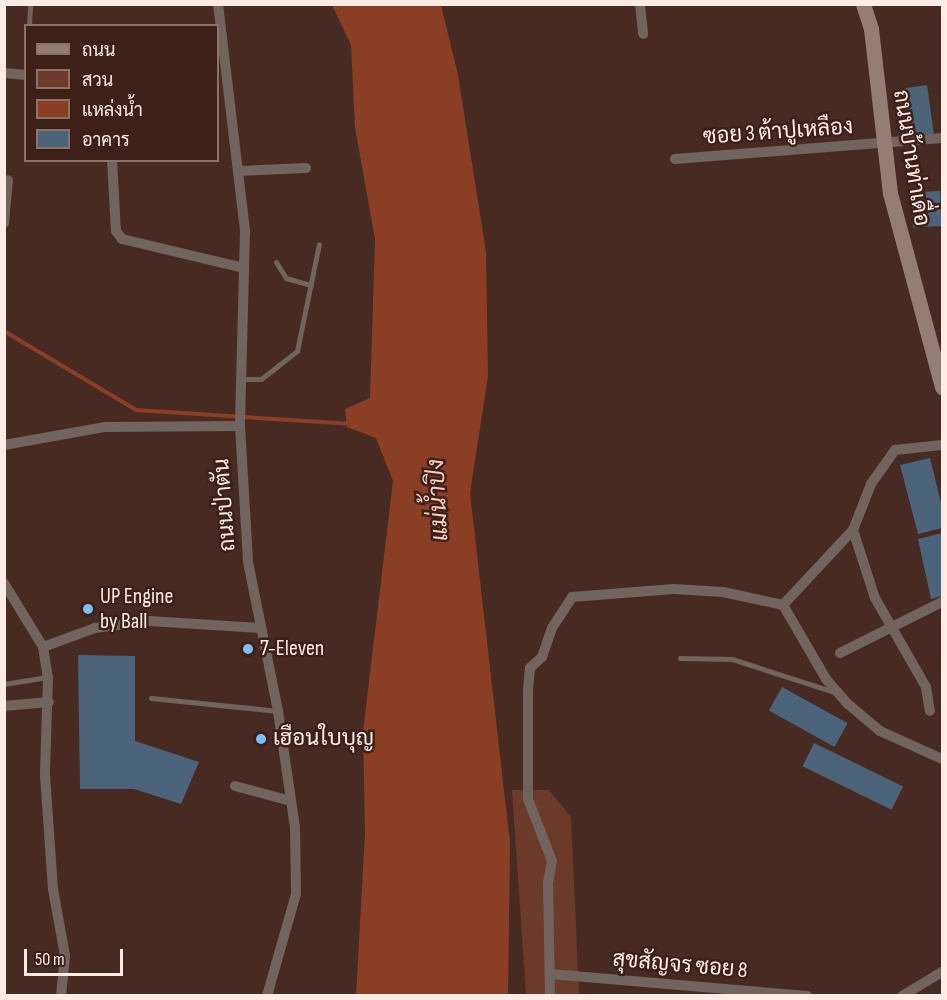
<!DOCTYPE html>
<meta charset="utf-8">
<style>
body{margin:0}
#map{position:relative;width:947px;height:1000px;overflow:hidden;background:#472b22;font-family:"Sofia Sans Condensed",Sarabun,sans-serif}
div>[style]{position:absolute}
.green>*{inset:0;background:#6b3a2b}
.water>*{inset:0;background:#8a3e24}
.stream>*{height:4px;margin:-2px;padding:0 2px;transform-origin:2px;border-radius:2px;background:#8a3e24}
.building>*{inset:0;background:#4c6479;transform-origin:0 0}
.lane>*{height:5px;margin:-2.5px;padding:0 2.5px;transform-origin:2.5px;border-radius:2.5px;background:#71635e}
.street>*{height:10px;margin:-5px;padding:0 5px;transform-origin:5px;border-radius:5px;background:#71635e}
.secondary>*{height:15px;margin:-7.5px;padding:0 7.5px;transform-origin:7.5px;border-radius:7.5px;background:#947d75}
.dots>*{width:16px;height:16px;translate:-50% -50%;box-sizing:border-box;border:3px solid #3d2119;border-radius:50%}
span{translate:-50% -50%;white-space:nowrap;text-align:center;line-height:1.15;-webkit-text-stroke:5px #3d2119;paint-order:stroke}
.street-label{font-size:22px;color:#feebe5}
.poi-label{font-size:22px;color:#feebe5}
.left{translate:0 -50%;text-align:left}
.water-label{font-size:24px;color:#faccbd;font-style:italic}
.frame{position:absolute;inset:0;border:6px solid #feebe5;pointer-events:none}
.legend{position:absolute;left:24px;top:24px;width:195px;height:138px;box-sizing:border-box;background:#3d2119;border:2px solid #8a726b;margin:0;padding:8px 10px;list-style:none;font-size:18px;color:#feebe5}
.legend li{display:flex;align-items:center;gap:12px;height:30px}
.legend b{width:30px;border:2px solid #8a726b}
.scale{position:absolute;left:24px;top:949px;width:99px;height:27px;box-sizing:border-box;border:3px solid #feebe5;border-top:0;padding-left:8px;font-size:18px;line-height:21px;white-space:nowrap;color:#feebe5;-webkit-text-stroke:4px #3d2119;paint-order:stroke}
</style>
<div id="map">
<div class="green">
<i style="clip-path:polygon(512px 790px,549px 790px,571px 817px,579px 995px,526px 995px)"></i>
</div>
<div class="water">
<i style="clip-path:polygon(332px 5px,441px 5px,458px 75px,486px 252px,488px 376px,470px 493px,510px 843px,508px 995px,356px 995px,365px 834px,363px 732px,393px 481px,376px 438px,347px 427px,345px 409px,370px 398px,375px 239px,355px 128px,351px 45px)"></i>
</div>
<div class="stream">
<i style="left:4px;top:331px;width:154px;rotate:30.9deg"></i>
<i style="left:136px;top:410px;width:214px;rotate:3.7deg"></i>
</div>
<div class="building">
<i style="left:927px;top:85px;width:49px;height:32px;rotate:82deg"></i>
<i style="left:940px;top:191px;width:35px;height:29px;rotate:87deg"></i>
<i style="clip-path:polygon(930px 458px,942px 507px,942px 528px,918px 534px,900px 465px)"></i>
<i style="clip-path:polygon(942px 533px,942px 596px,931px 599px,918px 539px)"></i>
<i style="clip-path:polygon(78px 655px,135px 656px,135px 741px,199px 762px,181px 804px,134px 789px,80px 789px)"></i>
<i style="left:782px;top:687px;width:75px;height:27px;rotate:29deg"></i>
<i style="left:814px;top:743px;width:99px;height:26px;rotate:26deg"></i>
</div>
<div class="lane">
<i style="left:29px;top:26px;width:22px;rotate:-87deg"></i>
<i style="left:276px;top:262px;width:19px;rotate:58deg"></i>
<i style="left:286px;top:278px;width:26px;rotate:16deg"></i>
<i style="left:241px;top:379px;width:20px"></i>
<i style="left:261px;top:379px;width:46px;rotate:-37.9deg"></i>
<i style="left:297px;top:351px;width:109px;rotate:-78.4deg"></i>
<i style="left:680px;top:658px;width:52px;rotate:1.1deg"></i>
<i style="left:732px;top:659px;width:107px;rotate:17.9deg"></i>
<i style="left:4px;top:684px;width:44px;rotate:-9.2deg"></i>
<i style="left:151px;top:698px;width:128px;rotate:5.8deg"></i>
</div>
<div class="street">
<i style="left:218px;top:4px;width:230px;rotate:83.2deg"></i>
<i style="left:245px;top:232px;width:194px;rotate:91.5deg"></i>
<i style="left:240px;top:426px;width:136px;rotate:86.6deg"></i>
<i style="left:248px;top:562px;width:152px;rotate:78.6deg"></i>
<i style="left:278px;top:711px;width:118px;rotate:81.7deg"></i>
<i style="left:295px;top:828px;width:66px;rotate:89.1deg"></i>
<i style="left:296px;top:894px;width:106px;rotate:105.9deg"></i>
<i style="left:640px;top:4px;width:30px;rotate:84deg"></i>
<i style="left:4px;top:73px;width:22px;rotate:5deg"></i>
<i style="left:675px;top:159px;width:268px;rotate:-4.5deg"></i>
<i style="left:112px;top:160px;width:71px;rotate:86.8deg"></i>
<i style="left:116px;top:231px;width:10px;rotate:53deg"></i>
<i style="left:122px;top:239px;width:125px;rotate:13.4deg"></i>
<i style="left:240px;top:171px;width:66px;rotate:-2.6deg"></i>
<i style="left:4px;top:223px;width:43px;rotate:-84.7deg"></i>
<i style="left:4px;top:445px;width:103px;rotate:-10.1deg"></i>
<i style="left:105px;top:427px;width:135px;rotate:-0.4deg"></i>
<i style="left:853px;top:530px;width:71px;rotate:72.1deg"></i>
<i style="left:875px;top:598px;width:103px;rotate:60.2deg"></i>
<i style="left:926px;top:687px;width:24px;rotate:81deg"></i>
<i style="left:4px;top:583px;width:75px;rotate:58.6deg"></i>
<i style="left:43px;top:647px;width:30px;rotate:81deg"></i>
<i style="left:48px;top:677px;width:98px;rotate:91.8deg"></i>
<i style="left:45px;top:775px;width:114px;rotate:86deg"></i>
<i style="left:53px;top:889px;width:68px;rotate:79.8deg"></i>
<i style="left:65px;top:956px;width:40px;rotate:95.7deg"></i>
<i style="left:783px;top:605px;width:86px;rotate:59.8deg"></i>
<i style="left:826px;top:679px;width:33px;rotate:49deg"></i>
<i style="left:848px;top:704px;width:42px;rotate:40.2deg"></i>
<i style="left:880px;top:731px;width:68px;rotate:24.3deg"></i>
<i style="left:43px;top:647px;width:55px;rotate:-20.1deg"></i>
<i style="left:95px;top:628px;width:54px;rotate:-7.4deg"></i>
<i style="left:149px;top:621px;width:112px;rotate:3.6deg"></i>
<i style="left:840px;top:653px;width:114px;rotate:-26.6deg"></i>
<i style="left:4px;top:706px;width:45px;rotate:-5.1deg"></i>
<i style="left:235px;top:786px;width:58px;rotate:15deg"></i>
<i style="left:550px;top:974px;width:258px;rotate:4.9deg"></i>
<i style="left:550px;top:996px;width:113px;rotate:-91deg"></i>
<i style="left:548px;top:883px;width:22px;rotate:-80deg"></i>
<i style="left:552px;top:861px;width:66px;rotate:-111.2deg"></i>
<i style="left:528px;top:799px;width:109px;rotate:-90deg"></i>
<i style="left:528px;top:690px;width:22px;rotate:-85deg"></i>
<i style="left:530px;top:668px;width:16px;rotate:-43deg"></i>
<i style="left:542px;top:657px;width:31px;rotate:-71deg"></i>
<i style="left:552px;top:628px;width:37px;rotate:-57deg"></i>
<i style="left:572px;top:597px;width:102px;rotate:-4.5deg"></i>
<i style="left:674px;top:589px;width:49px;rotate:3.5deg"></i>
<i style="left:723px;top:592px;width:61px;rotate:12.2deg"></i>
<i style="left:783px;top:605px;width:103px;rotate:-47deg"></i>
<i style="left:853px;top:530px;width:49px;rotate:-68.6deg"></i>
<i style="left:871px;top:484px;width:42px;rotate:-54.8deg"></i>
<i style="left:895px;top:450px;width:47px;rotate:-6.1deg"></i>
<i style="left:902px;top:996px;width:47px;rotate:-31deg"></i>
</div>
<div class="secondary">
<i style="left:863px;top:4px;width:26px;rotate:72deg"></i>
<i style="left:871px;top:29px;width:165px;rotate:83.4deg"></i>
<i style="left:890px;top:193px;width:201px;rotate:75deg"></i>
</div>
<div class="dots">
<i style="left:88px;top:609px;background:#7bbef8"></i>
<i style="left:248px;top:649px;background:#7bbef8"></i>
<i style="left:261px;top:739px;background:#7bbef8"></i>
</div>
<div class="street-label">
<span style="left:778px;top:132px;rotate:-4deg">ซอย 3 ต้าปูเหลือง</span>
<span style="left:911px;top:158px;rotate:81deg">ถนนบ้านท่าเดื่อ</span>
<span style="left:225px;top:505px;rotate:-94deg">ถนนป่าตัน</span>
<span style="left:680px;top:965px;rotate:5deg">สุขสัญจร ซอย 8</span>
</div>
<div class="poi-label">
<span class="left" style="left:100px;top:609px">UP Engine<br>by Ball</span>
<span class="left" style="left:260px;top:649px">7-Eleven</span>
<span class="left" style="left:273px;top:739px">เฮือนใบบุญ</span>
</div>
<div class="water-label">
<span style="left:438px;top:500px;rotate:-93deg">แม่น้ำปิง</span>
</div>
<div class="frame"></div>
<ul class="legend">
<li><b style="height:8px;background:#947d75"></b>ถนน</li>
<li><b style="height:16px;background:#6b3a2b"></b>สวน</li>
<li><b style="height:16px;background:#8a3e24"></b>แหล่งน้ำ</li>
<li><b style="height:16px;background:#4c6479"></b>อาคาร</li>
</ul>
<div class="scale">50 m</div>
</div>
